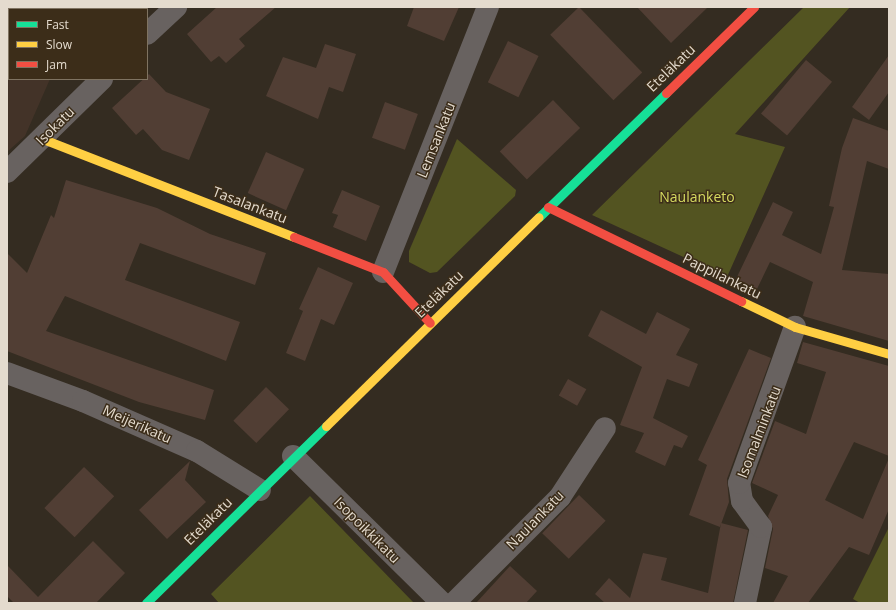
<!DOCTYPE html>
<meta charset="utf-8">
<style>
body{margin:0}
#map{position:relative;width:896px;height:610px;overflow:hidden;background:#342c21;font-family:"Open Sans",sans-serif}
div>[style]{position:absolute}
.commercial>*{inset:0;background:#433328}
.green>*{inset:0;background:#535421}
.building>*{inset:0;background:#513e34;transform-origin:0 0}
.street>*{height:22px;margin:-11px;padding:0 11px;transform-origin:11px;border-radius:11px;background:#686260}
.fast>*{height:9px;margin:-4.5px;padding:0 4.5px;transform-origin:4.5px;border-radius:4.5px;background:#16e098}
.slow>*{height:9px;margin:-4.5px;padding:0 4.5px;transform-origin:4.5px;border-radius:4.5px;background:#ffcf43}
.jam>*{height:9px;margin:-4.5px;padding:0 4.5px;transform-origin:4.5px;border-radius:4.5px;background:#f24e42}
span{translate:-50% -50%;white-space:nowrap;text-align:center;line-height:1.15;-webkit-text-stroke:3px #3c2d19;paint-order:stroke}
.street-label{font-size:14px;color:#e4dbce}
.park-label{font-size:14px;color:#d6db60}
.frame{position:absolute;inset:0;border:8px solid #e4dbce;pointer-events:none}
.legend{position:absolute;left:8px;top:8px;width:140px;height:72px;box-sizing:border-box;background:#3c2d19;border:1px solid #7f7361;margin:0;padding:5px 7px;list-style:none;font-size:12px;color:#e4dbce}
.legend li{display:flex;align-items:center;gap:8px;height:20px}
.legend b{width:20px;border:1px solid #7f7361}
</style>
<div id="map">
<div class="commercial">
<i style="clip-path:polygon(7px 7px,80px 7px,9px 9px,9px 79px,50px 79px,25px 136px,7px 152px)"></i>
</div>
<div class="green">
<i style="clip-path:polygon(804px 7px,850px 7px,735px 134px,785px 147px,727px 277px,592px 215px)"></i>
<i style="clip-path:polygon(457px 139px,516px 190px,515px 196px,437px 272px,430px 273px,409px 262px,409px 251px)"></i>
<i style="clip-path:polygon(310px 496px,414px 603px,415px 603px,219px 603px,211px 594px)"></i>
<i style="clip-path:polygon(889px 527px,889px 603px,860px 603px,853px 599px)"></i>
</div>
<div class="building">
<i style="clip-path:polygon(217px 7px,276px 7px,239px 39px,245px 46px,226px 63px,219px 56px,211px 62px,187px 34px)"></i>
<i style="clip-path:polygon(414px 7px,459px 7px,444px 41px,407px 26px)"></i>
<i style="left:579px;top:7px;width:91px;height:40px;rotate:46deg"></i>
<i style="clip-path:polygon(637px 7px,708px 7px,671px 43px)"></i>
<i style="left:508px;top:41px;width:34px;height:46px;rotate:26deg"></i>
<i style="clip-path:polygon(325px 44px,356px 54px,343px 92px,329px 87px,318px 119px,266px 96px,283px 57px,316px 68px)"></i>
<i style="clip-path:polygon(889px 55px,889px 92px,869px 120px,852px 107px)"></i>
<i style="left:806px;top:60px;width:34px;height:70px;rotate:40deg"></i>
<i style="clip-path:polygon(149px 74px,166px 92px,210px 109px,189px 160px,162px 150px,143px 129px,136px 135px,112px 108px)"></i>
<i style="left:553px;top:100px;width:39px;height:74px;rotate:46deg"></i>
<i style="left:385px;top:102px;width:35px;height:38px;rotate:20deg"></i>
<i style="clip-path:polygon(853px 118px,889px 131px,889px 169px,867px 161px,842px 270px,889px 274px,889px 341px,803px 316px,813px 282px,770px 262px,757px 289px,736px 279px,773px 202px,793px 212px,782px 235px,821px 254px,834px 207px,829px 206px,842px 148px)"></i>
<i style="left:266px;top:152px;width:42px;height:45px;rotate:24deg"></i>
<i style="clip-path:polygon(66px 180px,157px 208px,210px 234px,266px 253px,255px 285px,140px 243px,125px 280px,240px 322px,226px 361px,65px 296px,46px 331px,214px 390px,205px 420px,139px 402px,7px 351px,7px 253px,27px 273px,51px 215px,54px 218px)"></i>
<i style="clip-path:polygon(342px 190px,380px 206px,366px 241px,333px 227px,338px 215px,332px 213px)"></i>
<i style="clip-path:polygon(318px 267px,353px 283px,334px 325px,321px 319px,305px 361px,286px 353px,303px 311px,299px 309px)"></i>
<i style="clip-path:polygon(601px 310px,646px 334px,657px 312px,690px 329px,676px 355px,698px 364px,689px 387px,667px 379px,653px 418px,688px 436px,682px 448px,674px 445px,665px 466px,635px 452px,644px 433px,620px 425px,642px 367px,588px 336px)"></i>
<i style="clip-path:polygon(803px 342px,889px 366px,889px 456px,854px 442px,825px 500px,863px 519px,889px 458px,889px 509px,869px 555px,849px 547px,808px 603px,773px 603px,788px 576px,765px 568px,773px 529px,768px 516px,778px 495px,752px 483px,775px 421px,806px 434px,826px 372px,797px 363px)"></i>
<i style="clip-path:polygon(749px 349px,771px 358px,727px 479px,729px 502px,720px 527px,689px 515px,707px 465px,698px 460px)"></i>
<i style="left:568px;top:379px;width:21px;height:19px;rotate:29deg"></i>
<i style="left:266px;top:387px;width:32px;height:47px;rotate:44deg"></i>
<i style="clip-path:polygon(190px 461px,185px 480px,206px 502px,167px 539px,139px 510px)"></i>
<i style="left:84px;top:467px;width:42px;height:57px;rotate:44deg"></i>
<i style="left:579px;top:495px;width:37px;height:53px;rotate:44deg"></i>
<i style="clip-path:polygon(721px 523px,748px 530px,733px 603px,605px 603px,595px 594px,609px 578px,630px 598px,643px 553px,667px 558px,661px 580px,708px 593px)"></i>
<i style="clip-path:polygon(93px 541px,125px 573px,96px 603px,14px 603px,7px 596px,7px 565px,38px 597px)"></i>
<i style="clip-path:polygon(510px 566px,537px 591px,526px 603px,476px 603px)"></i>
</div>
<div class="street">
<i style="left:123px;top:7px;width:3px;rotate:45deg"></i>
<i style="left:147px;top:34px;width:40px;rotate:-43deg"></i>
<i style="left:7px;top:172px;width:133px;rotate:-44.4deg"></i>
<i style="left:383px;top:272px;width:285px;rotate:-68.4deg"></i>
<i style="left:7px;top:373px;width:81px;rotate:20.2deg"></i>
<i style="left:83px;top:401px;width:124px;rotate:23.7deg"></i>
<i style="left:197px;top:451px;width:74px;rotate:31.8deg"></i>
<i style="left:293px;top:456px;width:209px;rotate:44.6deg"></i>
<i style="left:454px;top:603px;width:150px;rotate:-45deg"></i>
<i style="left:560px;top:497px;width:82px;rotate:-56.9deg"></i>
<i style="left:745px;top:603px;width:78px;rotate:-78.1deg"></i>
<i style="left:761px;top:527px;width:32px;rotate:-126deg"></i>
<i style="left:742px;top:501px;width:18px;rotate:-99deg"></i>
<i style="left:739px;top:483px;width:166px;rotate:-70.3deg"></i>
</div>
<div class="fast">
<i style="left:539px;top:217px;width:177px;rotate:-44.3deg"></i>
<i style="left:146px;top:603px;width:252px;rotate:-44.5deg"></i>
</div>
<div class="slow">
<i style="left:43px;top:139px;width:269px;rotate:21.3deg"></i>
<i style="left:741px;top:301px;width:60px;rotate:25.7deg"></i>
<i style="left:795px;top:327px;width:98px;rotate:16deg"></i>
<i style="left:326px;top:426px;width:298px;rotate:-44.5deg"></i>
</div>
<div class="jam">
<i style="left:666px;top:93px;width:123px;rotate:-44.3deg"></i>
<i style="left:548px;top:207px;width:215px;rotate:26deg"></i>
<i style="left:294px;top:237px;width:96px;rotate:21.5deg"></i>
<i style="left:383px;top:272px;width:69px;rotate:47.3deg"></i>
</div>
<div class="street-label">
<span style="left:671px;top:68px;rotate:-44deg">Eteläkatu</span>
<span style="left:55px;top:126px;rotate:-45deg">Isokatu</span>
<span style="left:436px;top:140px;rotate:-68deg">Lemsankatu</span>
<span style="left:250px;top:205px;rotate:21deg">Tasalankatu</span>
<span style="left:722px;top:276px;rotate:26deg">Pappilankatu</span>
<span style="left:439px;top:294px;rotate:-44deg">Eteläkatu</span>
<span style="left:137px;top:424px;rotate:24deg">Meijerikatu</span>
<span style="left:759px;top:432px;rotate:-69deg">Isomalminkatu</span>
<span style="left:535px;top:520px;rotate:-46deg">Naulankatu</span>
<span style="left:208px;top:521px;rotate:-45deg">Eteläkatu</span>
<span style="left:367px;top:530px;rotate:45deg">Isopoikkikatu</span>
</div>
<div class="park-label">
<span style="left:697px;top:197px">Naulanketo</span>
</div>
<div class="frame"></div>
<ul class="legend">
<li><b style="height:5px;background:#16e098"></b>Fast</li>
<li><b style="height:5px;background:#ffcf43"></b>Slow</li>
<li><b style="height:5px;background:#f24e42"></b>Jam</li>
</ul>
</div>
